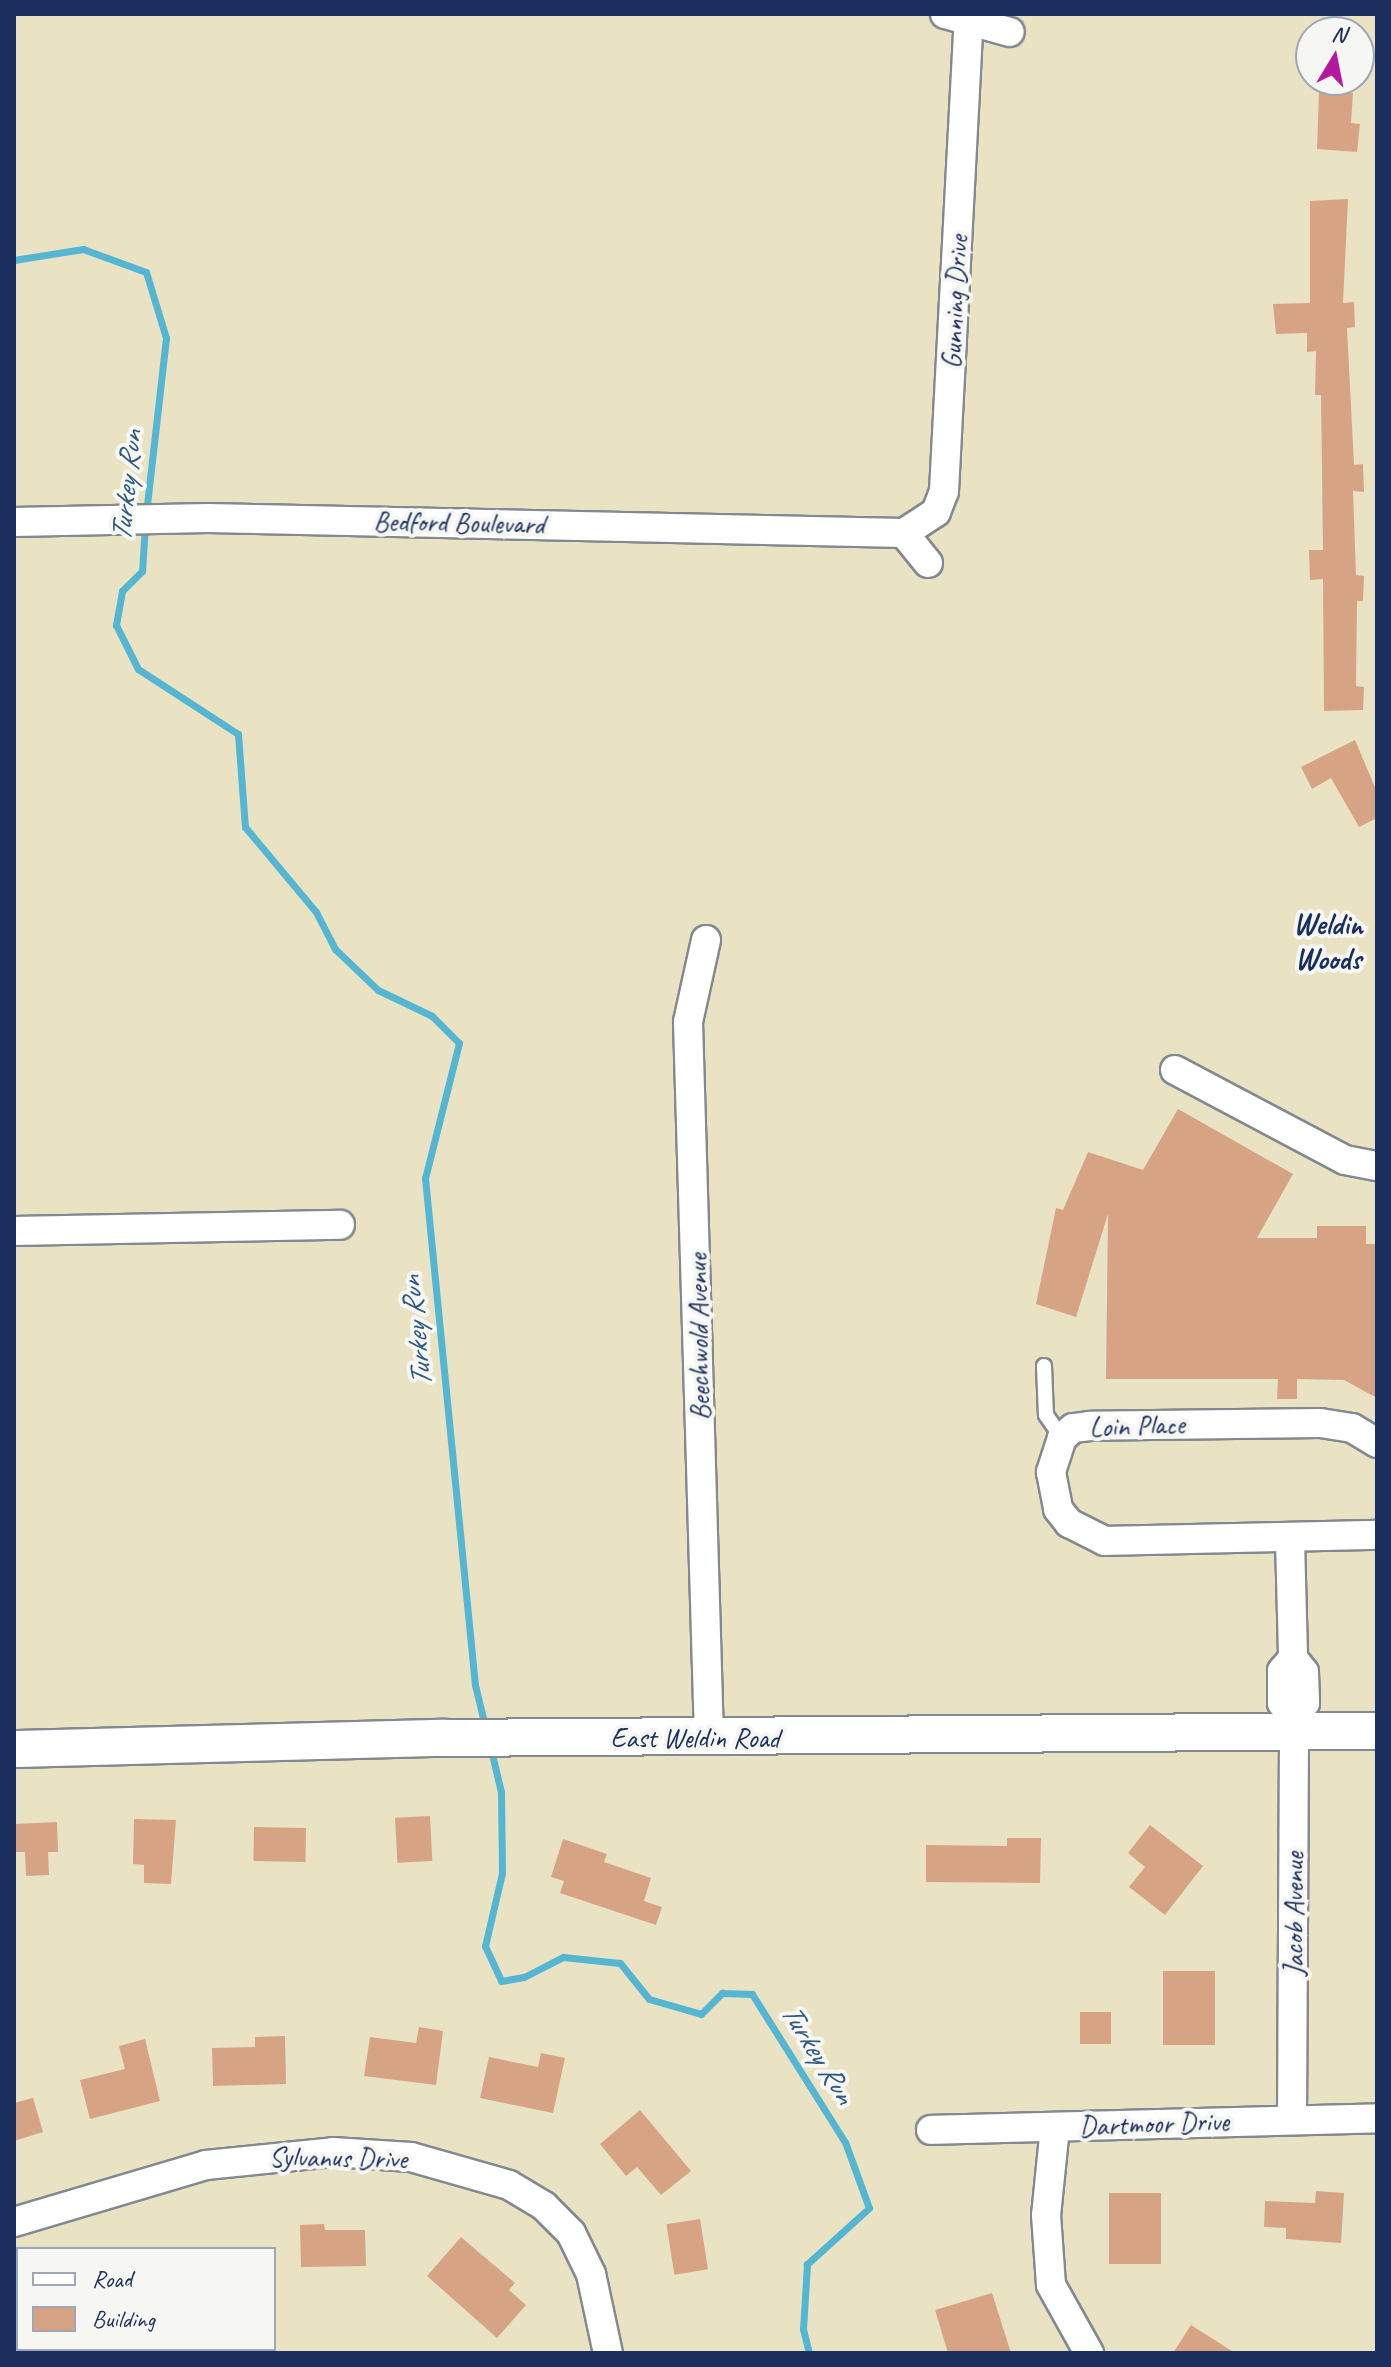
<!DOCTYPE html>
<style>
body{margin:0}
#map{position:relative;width:1391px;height:2367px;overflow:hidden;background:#eae3c3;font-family:Caveat,sans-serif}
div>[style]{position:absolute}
.stream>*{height:7px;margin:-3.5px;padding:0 3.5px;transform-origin:3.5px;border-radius:3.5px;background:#54b6d2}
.building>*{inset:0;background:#d7a385;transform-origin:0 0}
.roads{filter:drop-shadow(2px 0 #828990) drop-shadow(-2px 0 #828990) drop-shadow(0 2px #828990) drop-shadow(0 -2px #828990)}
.service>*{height:14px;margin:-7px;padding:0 7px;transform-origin:7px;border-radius:7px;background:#fff}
.minor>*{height:28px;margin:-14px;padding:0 14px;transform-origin:14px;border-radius:14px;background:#fff}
.tertiary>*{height:36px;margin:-18px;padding:0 18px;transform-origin:18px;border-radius:18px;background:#fff}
span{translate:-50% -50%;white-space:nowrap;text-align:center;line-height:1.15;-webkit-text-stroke:8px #f6f6f2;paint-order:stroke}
.street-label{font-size:28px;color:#1b2f5e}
.water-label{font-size:30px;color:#2c5881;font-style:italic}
.neighbourhood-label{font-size:30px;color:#1b2f5e;font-weight:700}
.frame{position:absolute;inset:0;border:16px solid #1b2f5e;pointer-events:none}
.legend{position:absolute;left:16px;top:2247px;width:260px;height:104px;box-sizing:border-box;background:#f6f6f2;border:2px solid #9ea6b7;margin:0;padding:10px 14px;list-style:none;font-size:24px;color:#1b2f5e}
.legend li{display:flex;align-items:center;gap:16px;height:40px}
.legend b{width:40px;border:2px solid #9ea6b7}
.north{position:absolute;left:1295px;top:16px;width:80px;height:80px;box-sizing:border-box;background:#f6f6f2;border:2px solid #9ea6b7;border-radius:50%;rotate:10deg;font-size:22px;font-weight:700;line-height:32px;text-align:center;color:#1b2f5e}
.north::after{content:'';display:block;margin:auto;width:28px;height:36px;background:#b5179e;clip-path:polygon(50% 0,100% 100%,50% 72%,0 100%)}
</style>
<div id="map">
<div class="stream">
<i style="left:14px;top:260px;width:70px;rotate:-9.1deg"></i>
<i style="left:83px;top:249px;width:67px;rotate:20.1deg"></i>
<i style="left:146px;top:272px;width:69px;rotate:73.1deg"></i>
<i style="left:166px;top:338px;width:176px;rotate:96.5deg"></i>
<i style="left:145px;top:525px;width:46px;rotate:93.7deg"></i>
<i style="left:142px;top:571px;width:28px;rotate:135deg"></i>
<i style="left:122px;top:591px;width:35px;rotate:100deg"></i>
<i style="left:116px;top:625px;width:49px;rotate:63.4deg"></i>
<i style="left:138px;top:669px;width:119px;rotate:33deg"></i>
<i style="left:238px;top:734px;width:93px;rotate:85.7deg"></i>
<i style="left:245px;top:827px;width:111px;rotate:50.1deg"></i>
<i style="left:316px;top:912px;width:42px;rotate:62.8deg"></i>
<i style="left:335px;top:949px;width:59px;rotate:43.6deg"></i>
<i style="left:378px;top:990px;width:60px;rotate:25.7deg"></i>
<i style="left:432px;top:1016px;width:38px;rotate:45deg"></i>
<i style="left:459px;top:1043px;width:139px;rotate:104.1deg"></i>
<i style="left:425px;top:1178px;width:509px;rotate:84.37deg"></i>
<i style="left:475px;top:1685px;width:42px;rotate:76.3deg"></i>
<i style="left:491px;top:1750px;width:43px;rotate:76.6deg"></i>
<i style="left:501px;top:1792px;width:81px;rotate:89.3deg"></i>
<i style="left:502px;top:1873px;width:75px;rotate:103.1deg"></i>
<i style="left:485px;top:1946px;width:38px;rotate:65deg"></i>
<i style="left:501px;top:1981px;width:23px;rotate:-10deg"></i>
<i style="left:524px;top:1977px;width:44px;rotate:-27.1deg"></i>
<i style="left:563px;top:1957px;width:57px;rotate:6deg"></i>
<i style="left:620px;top:1963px;width:46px;rotate:51.1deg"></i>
<i style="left:649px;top:1999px;width:54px;rotate:16.1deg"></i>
<i style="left:701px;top:2014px;width:30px;rotate:-45deg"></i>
<i style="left:722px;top:1993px;width:30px;rotate:2deg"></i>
<i style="left:752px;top:1994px;width:175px;rotate:57.9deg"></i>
<i style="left:845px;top:2142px;width:70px;rotate:70deg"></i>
<i style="left:869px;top:2208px;width:84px;rotate:137.9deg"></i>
<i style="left:807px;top:2264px;width:65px;rotate:93.5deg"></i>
<i style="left:803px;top:2329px;width:25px;rotate:76deg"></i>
</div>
<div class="building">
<i style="clip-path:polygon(1319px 92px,1353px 93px,1351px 123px,1360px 124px,1357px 152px,1317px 149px)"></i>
<i style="clip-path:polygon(1348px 199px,1343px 303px,1354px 302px,1355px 327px,1347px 328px,1354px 465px,1363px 464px,1364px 492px,1353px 491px,1356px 575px,1364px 576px,1363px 601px,1357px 601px,1356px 686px,1364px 687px,1363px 710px,1324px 711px,1323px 579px,1310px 580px,1309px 550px,1323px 550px,1321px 395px,1315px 395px,1316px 351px,1307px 352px,1307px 333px,1276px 334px,1273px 304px,1310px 303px,1310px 201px)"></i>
<i style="clip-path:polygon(1355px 740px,1377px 792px,1377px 818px,1359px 827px,1331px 778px,1312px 789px,1301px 767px)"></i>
<i style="clip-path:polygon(1178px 1109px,1293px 1174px,1257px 1238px,1317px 1238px,1317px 1226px,1366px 1226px,1366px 1244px,1377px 1244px,1377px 1398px,1344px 1380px,1297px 1379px,1297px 1399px,1277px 1399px,1278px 1379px,1106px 1379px,1108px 1214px,1076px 1317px,1036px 1304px,1056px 1208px,1063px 1210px,1088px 1152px,1143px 1170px)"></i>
<i style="left:430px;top:1816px;width:45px;height:35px;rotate:87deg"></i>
<i style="clip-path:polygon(134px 1819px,176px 1820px,171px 1884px,144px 1883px,144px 1865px,133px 1864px)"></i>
<i style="clip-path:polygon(57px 1822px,58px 1852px,48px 1852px,49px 1875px,26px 1876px,25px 1852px,16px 1852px,15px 1824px)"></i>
<i style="clip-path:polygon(1150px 1825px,1203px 1866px,1165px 1915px,1129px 1887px,1145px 1867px,1128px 1853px)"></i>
<i style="left:254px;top:1827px;width:52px;height:34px;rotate:1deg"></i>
<i style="clip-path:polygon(1007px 1838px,1041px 1838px,1040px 1883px,926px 1882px,926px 1845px,1007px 1846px)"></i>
<i style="clip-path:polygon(563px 1839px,607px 1854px,604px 1862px,651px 1878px,644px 1901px,662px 1907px,656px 1925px,560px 1893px,564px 1881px,551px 1877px)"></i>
<i style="left:1163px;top:1971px;width:52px;height:74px"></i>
<i style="left:1080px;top:2012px;width:31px;height:32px"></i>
<i style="clip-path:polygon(419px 2027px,443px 2031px,436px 2085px,364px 2076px,370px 2037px,416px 2043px)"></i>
<i style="clip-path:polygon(285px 2036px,286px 2084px,213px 2086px,212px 2048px,255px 2047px,255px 2037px)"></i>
<i style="clip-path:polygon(145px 2039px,160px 2101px,90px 2119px,80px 2080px,125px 2069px,119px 2046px)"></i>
<i style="clip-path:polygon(541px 2053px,565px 2058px,553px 2113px,480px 2098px,489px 2057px,538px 2067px)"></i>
<i style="clip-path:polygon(33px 2098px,43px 2132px,14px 2141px,14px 2103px)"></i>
<i style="clip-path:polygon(640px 2110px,691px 2171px,661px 2195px,637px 2167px,626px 2176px,600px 2144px)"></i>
<i style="clip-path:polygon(1316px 2191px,1344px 2193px,1341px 2243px,1286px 2239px,1286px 2228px,1264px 2227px,1265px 2201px,1315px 2203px)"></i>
<i style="left:1109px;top:2193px;width:52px;height:71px"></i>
<i style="left:700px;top:2219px;width:51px;height:34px;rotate:81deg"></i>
<i style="clip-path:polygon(324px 2224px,325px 2230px,365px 2230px,366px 2266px,301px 2267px,300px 2225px)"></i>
<i style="clip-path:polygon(461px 2237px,515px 2283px,509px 2290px,526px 2305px,497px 2338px,427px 2276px)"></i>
<i style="clip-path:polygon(992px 2293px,1011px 2353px,948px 2353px,935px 2310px)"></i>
<i style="clip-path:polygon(1191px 2325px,1235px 2353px,1173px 2353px)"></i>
</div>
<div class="roads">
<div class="service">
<i style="left:1044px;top:1366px;width:49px;rotate:87.7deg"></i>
<i style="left:1046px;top:1415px;width:28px;rotate:55deg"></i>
</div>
<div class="minor">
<i style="left:945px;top:14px;width:67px;rotate:15.5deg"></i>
<i style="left:14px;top:522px;width:194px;rotate:-1.2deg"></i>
<i style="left:208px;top:518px;width:696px;rotate:1.23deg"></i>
<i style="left:928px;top:563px;width:38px;rotate:-129deg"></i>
<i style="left:904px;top:533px;width:38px;rotate:-33deg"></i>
<i style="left:936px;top:512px;width:22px;rotate:-69deg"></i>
<i style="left:944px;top:491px;width:478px;rotate:-87deg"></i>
<i style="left:706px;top:940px;width:84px;rotate:102.4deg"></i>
<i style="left:688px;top:1022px;width:715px;rotate:88.32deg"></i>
<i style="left:1175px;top:1070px;width:192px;rotate:27.9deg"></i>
<i style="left:1345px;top:1160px;width:33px;rotate:11deg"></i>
<i style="left:14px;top:1231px;width:326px;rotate:-1.1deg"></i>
<i style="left:1377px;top:1443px;width:29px;rotate:-149deg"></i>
<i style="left:1352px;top:1428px;width:32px;rotate:-171deg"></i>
<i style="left:1320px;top:1423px;width:230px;rotate:179.3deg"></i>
<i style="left:1090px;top:1426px;width:17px;rotate:173deg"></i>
<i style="left:1073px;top:1428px;width:15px;rotate:138deg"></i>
<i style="left:1062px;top:1438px;width:36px;rotate:108deg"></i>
<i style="left:1051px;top:1472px;width:38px;rotate:79deg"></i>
<i style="left:1058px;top:1509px;width:18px;rotate:52deg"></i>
<i style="left:1069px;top:1523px;width:40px;rotate:26.6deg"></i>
<i style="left:1105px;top:1541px;width:272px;rotate:-1.3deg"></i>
<i style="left:1290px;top:1540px;width:118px;rotate:88.5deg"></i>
<i style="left:1293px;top:1658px;width:18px;rotate:52deg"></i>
<i style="left:1304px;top:1672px;width:31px;rotate:88deg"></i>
<i style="left:1305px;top:1703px;width:13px;rotate:151deg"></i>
<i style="left:1293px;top:1658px;width:17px;rotate:130deg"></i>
<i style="left:1282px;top:1671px;width:32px;rotate:90deg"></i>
<i style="left:1282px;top:1703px;width:13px;rotate:27deg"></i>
<i style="left:1292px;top:2119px;width:410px;rotate:-89.7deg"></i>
<i style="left:1055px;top:2127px;width:88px;rotate:95.8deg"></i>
<i style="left:1046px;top:2215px;width:70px;rotate:85.9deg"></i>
<i style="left:1051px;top:2285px;width:78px;rotate:60.8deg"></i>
<i style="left:931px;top:2130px;width:446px;rotate:-1.5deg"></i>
<i style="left:14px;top:2222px;width:200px;rotate:-16.5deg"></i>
<i style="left:206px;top:2165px;width:128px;rotate:-5.8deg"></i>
<i style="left:333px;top:2152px;width:78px;rotate:3.7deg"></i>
<i style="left:411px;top:2157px;width:102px;rotate:15.9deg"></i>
<i style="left:509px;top:2185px;width:41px;rotate:31deg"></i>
<i style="left:544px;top:2206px;width:38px;rotate:45deg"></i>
<i style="left:571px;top:2233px;width:46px;rotate:64deg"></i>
<i style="left:591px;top:2274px;width:81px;rotate:77.9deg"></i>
</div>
<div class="tertiary">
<i style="left:14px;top:1749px;width:429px;rotate:-1.5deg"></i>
<i style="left:443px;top:1738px;width:934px;rotate:-0.43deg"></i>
</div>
</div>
<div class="street-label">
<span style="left:955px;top:302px;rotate:-87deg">Gunning Drive</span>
<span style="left:459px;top:523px;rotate:1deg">Bedford Boulevard</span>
<span style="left:699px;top:1337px;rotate:-91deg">Beechwold Avenue</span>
<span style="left:1137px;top:1426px;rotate:-2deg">Loin Place</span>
<span style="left:695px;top:1738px">East Weldin Road</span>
<span style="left:1294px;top:1914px;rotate:-90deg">Jacob Avenue</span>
<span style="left:1154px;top:2124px;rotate:-2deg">Dartmoor Drive</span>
<span style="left:338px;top:2158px;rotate:1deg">Sylvanus Drive</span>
</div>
<div class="water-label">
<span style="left:126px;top:486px;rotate:-84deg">Turkey Run</span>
<span style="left:416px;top:1332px;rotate:-96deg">Turkey Run</span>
<span style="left:818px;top:2053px;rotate:58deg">Turkey Run</span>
</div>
<div class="neighbourhood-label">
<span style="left:1328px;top:941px">Weldin<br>Woods</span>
</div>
<div class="frame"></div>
<ul class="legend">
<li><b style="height:10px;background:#fff"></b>Road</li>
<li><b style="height:22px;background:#d7a385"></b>Building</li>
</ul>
<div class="north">N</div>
</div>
